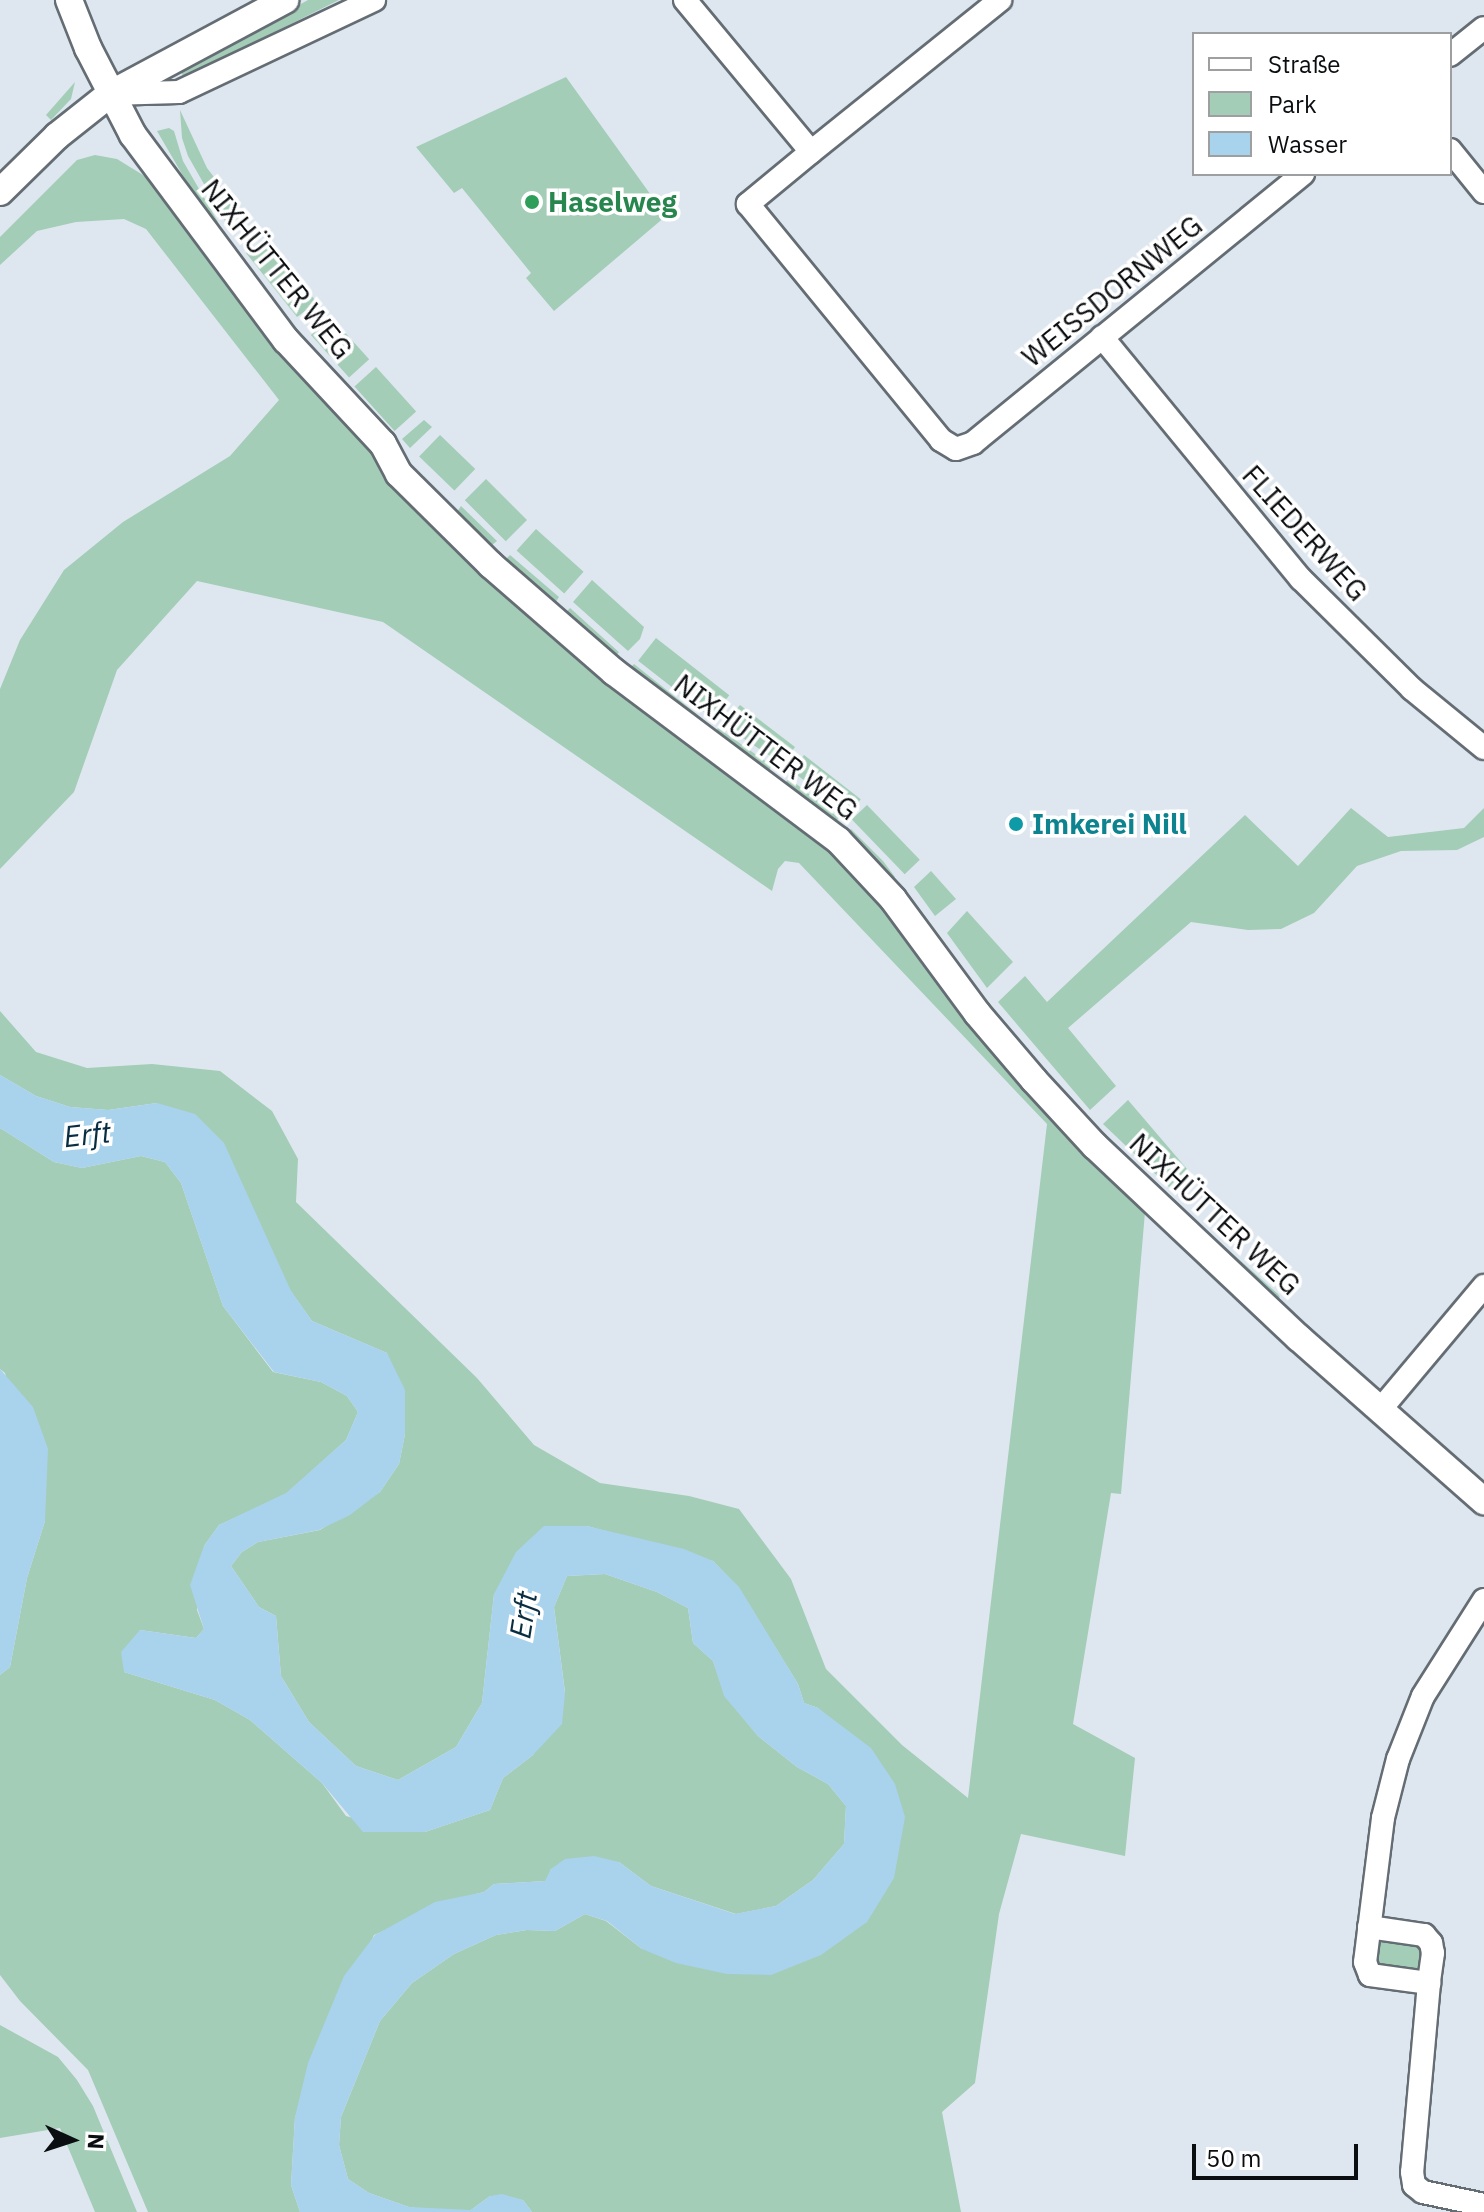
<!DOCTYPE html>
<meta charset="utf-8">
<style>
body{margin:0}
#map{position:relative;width:1484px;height:2212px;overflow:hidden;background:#dee7ef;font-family:"IBM Plex Sans",sans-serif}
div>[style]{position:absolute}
.green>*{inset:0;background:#a3cdb7;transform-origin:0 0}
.water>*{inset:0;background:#a9d2ec}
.roads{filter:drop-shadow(2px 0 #656d74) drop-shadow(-2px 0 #656d74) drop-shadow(0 2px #656d74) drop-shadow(0 -2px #656d74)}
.minor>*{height:22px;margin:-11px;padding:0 11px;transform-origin:11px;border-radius:11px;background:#fff}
.major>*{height:26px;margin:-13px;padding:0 13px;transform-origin:13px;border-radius:13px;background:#fff}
.dots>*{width:22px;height:22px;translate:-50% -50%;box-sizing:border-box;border:4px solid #fff;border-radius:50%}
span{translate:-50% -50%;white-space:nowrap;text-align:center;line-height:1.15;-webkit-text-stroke:7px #fff;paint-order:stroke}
.leisure-label{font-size:28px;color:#27864d;font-weight:700}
.left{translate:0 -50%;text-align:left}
.street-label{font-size:28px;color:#0b0e11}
.culture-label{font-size:28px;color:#0d838f;font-weight:700}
.water-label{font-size:30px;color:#0a2e41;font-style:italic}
.legend{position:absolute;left:1192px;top:32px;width:260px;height:144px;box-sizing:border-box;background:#fff;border:2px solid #9d9fa0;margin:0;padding:10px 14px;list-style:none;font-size:24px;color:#0b0e11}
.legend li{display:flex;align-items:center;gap:16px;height:40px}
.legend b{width:40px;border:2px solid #9d9fa0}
.north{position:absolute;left:32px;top:2100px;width:80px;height:80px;-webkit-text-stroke:6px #fff;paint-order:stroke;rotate:93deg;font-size:22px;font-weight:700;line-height:32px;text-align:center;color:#0b0e11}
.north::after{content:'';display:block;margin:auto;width:28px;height:36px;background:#0b0e11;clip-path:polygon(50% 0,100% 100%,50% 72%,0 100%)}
.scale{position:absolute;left:1192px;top:2144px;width:166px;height:36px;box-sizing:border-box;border:4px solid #0b0e11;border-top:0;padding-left:10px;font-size:24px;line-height:28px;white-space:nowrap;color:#0b0e11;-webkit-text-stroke:6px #fff;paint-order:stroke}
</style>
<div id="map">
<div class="green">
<i style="clip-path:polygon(308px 0,339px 0,184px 77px,180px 71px)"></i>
<i style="clip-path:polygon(566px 77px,666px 216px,554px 311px,526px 278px,531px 273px,462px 188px,454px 193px,416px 147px)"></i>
<i style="clip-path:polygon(75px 82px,71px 99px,51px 120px,46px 115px)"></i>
<i style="clip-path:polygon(180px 110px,207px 168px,240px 211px,232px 207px,235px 215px,225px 221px,188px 156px,182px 138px)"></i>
<i style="clip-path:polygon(169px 128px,174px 131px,183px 161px,218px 222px,210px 222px,157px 131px)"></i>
<i style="clip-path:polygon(95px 155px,117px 159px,143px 175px,163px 196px,319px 393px,450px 536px,608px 684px,780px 807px,828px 850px,882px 905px,1049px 1111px,1145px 1212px,1121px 1494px,1111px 1493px,1073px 1724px,1135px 1758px,1125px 1856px,1021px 1834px,999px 1914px,975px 2083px,942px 2112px,961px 2212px,532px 2212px,523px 2200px,490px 2196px,471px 2210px,440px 2211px,409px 2207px,369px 2193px,348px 2179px,339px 2145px,341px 2117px,380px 2021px,412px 1983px,454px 1954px,496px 1935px,527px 1930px,555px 1931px,585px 1914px,606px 1921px,642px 1949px,867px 1922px,843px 1730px,818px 1708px,804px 1703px,798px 1684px,739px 1588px,713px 1561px,587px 1526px,494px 1594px,482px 1703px,456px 1747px,398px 1780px,356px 1766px,309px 1722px,281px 1676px,276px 1616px,259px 1607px,231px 1566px,242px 1552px,258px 1542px,320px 1530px,380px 1492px,399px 1464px,405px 1434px,387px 1353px,312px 1321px,157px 1103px,108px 1110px,70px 1107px,36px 1096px,0 1075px,0 1011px,36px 1052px,87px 1068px,152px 1064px,220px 1071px,272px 1111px,298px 1159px,296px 1202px,477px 1378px,534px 1445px,600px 1483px,689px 1496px,739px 1509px,791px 1579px,826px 1669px,902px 1745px,968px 1798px,1047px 1124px,799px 863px,785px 861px,778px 869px,772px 891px,383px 622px,197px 581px,117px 670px,74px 792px,0 869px,0 689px,20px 640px,64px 570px,123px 522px,230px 456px,279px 400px,146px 229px,124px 219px,76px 222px,37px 231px,0 265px,0 237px,77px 160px)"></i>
<i style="clip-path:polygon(262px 240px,317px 302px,297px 317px,246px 253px)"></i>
<i style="left:331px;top:317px;width:57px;height:27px;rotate:48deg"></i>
<i style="left:376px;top:367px;width:60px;height:29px;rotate:48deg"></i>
<i style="clip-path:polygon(424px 420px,432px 427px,410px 448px,402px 439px)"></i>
<i style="left:440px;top:435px;width:49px;height:30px;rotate:44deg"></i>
<i style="left:486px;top:479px;width:58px;height:30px;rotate:45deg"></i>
<i style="clip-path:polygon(461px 506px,497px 541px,492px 545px,463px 518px,457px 512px)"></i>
<i style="left:536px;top:529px;width:64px;height:29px;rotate:42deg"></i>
<i style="clip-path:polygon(510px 555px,559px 597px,555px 603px,506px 559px)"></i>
<i style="clip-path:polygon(592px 580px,644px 627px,640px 639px,628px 651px,573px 602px)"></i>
<i style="left:570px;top:608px;width:66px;height:6px;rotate:42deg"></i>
<i style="left:656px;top:638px;width:93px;height:29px;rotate:38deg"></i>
<i style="clip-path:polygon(634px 664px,703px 719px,700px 725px,628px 670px)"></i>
<i style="clip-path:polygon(740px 705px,795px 747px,782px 764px,723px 725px)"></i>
<i style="left:718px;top:728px;width:66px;height:7px;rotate:35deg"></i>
<i style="left:804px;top:755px;width:72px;height:20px;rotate:38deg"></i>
<i style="left:789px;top:778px;width:64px;height:6px;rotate:39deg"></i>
<i style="left:867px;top:805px;width:76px;height:21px;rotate:46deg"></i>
<i style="clip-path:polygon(1351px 808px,1388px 837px,1464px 828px,1484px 808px,1484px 837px,1457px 850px,1401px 851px,1357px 866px,1314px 913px,1281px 929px,1248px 930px,1191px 922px,1068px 1028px,1116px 1086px,1090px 1110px,998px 1002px,1025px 976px,1047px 1002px,1245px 815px,1298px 866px)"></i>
<i style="clip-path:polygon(851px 829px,883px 861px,895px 877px,890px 879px,847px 833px)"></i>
<i style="clip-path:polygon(931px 871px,956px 899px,935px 916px,914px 887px)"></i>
<i style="clip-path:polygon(967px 911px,1013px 962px,987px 988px,947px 933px)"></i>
<i style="clip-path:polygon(1128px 1100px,1187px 1169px,1169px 1187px,1103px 1124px)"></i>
<i style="clip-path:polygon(0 1128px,54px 1162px,82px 1168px,141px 1156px,165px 1162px,181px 1183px,223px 1306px,273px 1372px,321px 1382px,347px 1396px,358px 1412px,346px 1440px,286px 1494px,219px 1525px,204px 1546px,197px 1610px,204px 1629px,196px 1638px,140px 1630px,124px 1672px,215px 1700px,250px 1720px,322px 1783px,346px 1816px,401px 1831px,425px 1832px,490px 1810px,503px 1778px,533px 1755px,565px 1692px,554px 1607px,567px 1576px,605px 1574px,657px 1592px,688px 1608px,693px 1643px,713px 1661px,725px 1696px,758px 1736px,797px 1767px,828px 1784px,846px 1806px,844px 1844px,813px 1880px,776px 1906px,736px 1914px,651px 1886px,619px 1862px,551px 1869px,546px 1881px,494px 1884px,484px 1892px,464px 1897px,374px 1935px,295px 2117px,291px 2185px,300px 2212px,148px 2212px,88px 2070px,20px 2001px,0 1975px,0 1675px,10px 1667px,27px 1578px,45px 1521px,5px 1373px,0 1369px)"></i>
<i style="clip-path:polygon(1197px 1222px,1278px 1294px,1280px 1297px,1274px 1302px,1193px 1224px)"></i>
<i style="clip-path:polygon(1379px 1936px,1417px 1941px,1422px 1949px,1418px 1968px,1414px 1972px,1378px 1966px,1374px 1960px)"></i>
<i style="clip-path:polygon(0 2025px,58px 2057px,77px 2080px,93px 2106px,137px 2212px,95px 2212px,60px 2128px,0 2138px)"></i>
</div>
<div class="water">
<i style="clip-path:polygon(0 1075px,36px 1096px,70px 1107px,108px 1110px,157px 1103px,195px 1114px,224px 1143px,291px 1291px,312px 1321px,387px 1353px,405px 1390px,405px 1434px,399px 1464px,380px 1492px,350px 1515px,319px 1530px,258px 1542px,242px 1552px,231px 1566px,259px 1607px,276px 1616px,281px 1676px,309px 1722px,356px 1766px,398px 1780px,456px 1747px,482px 1703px,494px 1594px,516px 1552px,544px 1526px,587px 1526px,684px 1549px,713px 1561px,739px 1587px,798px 1684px,804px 1703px,818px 1708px,871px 1748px,895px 1784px,905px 1817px,894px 1878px,867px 1922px,821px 1955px,771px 1975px,727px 1974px,676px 1963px,642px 1949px,607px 1921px,585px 1914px,555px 1931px,527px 1930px,496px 1935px,454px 1954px,412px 1983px,380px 2021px,341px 2117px,339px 2145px,348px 2179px,369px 2193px,409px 2207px,471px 2210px,490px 2196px,502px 2194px,523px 2200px,532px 2212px,300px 2212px,291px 2185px,295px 2117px,308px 2063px,344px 1976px,375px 1935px,435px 1902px,484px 1892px,494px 1884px,545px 1881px,551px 1869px,565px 1859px,594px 1856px,619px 1862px,651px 1886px,735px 1914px,776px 1906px,813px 1880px,844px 1844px,846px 1806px,828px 1784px,797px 1767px,758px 1736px,724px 1696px,713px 1661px,693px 1643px,688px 1608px,657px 1592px,605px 1574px,567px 1576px,554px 1607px,565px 1693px,562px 1724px,533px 1755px,503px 1778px,490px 1810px,425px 1832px,363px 1832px,322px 1783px,250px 1720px,215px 1700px,124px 1672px,121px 1652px,140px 1630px,196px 1638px,204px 1629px,190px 1585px,204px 1546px,219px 1525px,286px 1493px,346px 1440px,358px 1412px,347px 1396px,321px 1382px,274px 1372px,223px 1306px,181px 1183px,165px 1162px,141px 1156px,82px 1168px,54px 1162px,0 1128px)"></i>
<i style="clip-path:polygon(0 1369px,33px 1407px,48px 1449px,45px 1521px,27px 1578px,10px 1667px,0 1675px)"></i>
</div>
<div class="roads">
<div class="minor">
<i style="left:685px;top:0;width:197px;rotate:50.3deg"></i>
<i style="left:811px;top:152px;width:82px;rotate:140.5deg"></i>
<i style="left:748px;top:204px;width:305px;rotate:50.7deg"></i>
<i style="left:941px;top:440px;width:17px;rotate:31deg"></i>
<i style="left:956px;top:449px;width:18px;rotate:-19deg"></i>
<i style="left:973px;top:443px;width:426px;rotate:-39.2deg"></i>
<i style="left:1450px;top:55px;width:43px;rotate:-38.5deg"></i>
<i style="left:110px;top:94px;width:69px;rotate:-1.7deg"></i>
<i style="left:179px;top:92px;width:216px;rotate:-25.3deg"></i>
<i style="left:1450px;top:150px;width:54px;rotate:51deg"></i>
<i style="left:811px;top:152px;width:243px;rotate:-38.8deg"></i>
<i style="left:1102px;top:337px;width:313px;rotate:50.6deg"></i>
<i style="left:1301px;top:579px;width:156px;rotate:44.7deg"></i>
<i style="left:1412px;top:689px;width:93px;rotate:39.3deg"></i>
<i style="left:1380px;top:1410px;width:162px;rotate:-50deg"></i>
<i style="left:1484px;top:1600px;width:114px;rotate:122.4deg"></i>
<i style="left:1423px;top:1696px;width:68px;rotate:111.6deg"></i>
<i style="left:1398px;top:1759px;width:61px;rotate:104.3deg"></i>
<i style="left:1383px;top:1818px;width:145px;rotate:97.1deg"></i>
<i style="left:1365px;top:1962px;width:14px;rotate:69deg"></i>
<i style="left:1370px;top:1975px;width:60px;rotate:7.7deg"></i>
<i style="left:1429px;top:1983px;width:190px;rotate:95.1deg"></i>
<i style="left:1412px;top:2172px;width:13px;rotate:81deg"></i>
<i style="left:1414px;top:2185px;width:11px;rotate:38deg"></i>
<i style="left:1423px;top:2192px;width:62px;rotate:12deg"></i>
<i style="left:1369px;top:1927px;width:56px;rotate:8.3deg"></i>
<i style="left:1424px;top:1935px;width:11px;rotate:49deg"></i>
<i style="left:1431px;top:1943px;width:10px;rotate:79deg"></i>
<i style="left:1433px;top:1953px;width:30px;rotate:98deg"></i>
</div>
<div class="major">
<i style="left:69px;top:0;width:52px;rotate:68.4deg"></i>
<i style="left:88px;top:48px;width:98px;rotate:62.7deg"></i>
<i style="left:133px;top:135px;width:256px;rotate:53.3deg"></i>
<i style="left:286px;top:340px;width:142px;rotate:47deg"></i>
<i style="left:383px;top:444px;width:34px;rotate:62deg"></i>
<i style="left:399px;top:474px;width:129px;rotate:44.7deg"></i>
<i style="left:491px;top:565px;width:163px;rotate:41deg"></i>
<i style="left:614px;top:672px;width:280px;rotate:36.9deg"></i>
<i style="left:838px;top:840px;width:81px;rotate:47deg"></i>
<i style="left:893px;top:899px;width:142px;rotate:53.6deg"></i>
<i style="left:977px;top:1013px;width:88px;rotate:49.6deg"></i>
<i style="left:1034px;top:1080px;width:90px;rotate:47.3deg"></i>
<i style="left:1095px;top:1146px;width:280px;rotate:43.3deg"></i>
<i style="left:1299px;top:1338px;width:247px;rotate:41.4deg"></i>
<i style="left:0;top:192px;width:80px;rotate:-44.5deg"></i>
<i style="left:57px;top:136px;width:68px;rotate:-38.4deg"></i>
<i style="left:110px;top:94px;width:199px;rotate:-28.2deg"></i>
</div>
</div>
<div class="dots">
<i style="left:532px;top:202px;background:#2e9e5b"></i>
<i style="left:1016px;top:824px;background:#0f9aa8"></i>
</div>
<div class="leisure-label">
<span class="left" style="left:548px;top:202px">Haselweg</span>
</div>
<div class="street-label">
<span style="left:277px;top:269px;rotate:51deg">NIXHÜTTER WEG</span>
<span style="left:1112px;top:291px;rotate:-39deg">WEISSDORNWEG</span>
<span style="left:1305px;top:533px;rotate:48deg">FLIEDERWEG</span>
<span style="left:766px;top:747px;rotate:37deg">NIXHÜTTER WEG</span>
<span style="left:1215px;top:1214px;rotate:43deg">NIXHÜTTER WEG</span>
</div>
<div class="culture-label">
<span class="left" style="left:1032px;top:824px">Imkerei Nill</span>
</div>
<div class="water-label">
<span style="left:87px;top:1134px;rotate:-6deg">Erft</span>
<span style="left:523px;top:1615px;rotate:-81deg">Erft</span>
</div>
<ul class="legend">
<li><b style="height:10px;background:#fff"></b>Straße</li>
<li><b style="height:22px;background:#a3cdb7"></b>Park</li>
<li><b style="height:22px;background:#a9d2ec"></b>Wasser</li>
</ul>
<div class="north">N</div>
<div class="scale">50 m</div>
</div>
